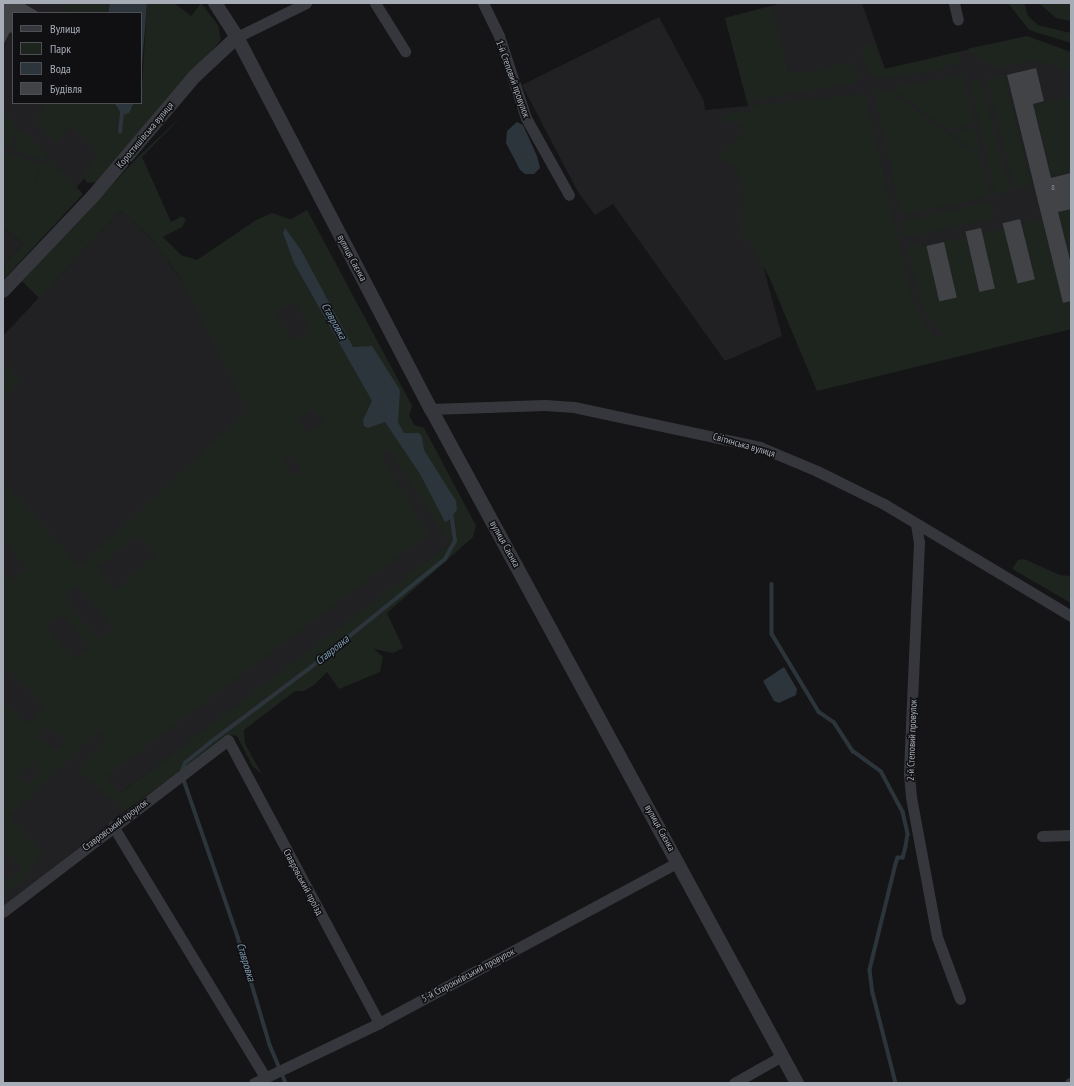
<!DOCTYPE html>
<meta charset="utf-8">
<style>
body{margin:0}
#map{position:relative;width:1074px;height:1086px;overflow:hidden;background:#151517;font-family:"PT Sans Narrow",sans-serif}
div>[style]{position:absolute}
.built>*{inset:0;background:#212124}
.green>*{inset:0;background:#1d251e;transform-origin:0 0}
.water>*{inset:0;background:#2b353b}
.stream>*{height:3.5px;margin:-1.75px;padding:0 1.75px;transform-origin:1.75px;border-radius:1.75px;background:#2b353b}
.building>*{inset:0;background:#414347;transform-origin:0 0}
.minor>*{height:11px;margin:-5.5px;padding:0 5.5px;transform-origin:5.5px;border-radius:5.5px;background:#36373c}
.tertiary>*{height:14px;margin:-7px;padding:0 7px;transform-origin:7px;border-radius:7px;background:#36373c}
span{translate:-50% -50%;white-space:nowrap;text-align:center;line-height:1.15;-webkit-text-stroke:3px #101012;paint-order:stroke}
.number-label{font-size:8px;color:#8e929b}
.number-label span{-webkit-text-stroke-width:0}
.street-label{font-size:10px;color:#a7adb7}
.water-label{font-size:11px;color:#7e9db2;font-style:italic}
.frame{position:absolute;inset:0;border:4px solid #a7adb7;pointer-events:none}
.legend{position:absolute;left:12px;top:12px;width:130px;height:92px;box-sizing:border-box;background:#101012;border:1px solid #4c4f54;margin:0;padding:5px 7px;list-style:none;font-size:12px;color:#a7adb7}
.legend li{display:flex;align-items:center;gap:8px;height:20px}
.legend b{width:20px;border:1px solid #4c4f54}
</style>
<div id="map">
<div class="built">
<i style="clip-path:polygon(3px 3px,103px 3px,103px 13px,13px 13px,13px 103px,106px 103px,109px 152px,51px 215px,3px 200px)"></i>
<i style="clip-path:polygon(782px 3px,862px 3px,885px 69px,1027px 36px,1071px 56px,1071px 329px,925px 364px,767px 184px,743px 191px,782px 336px,725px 361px,613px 204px,595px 215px,578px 192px,522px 85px,659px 17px,704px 101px,705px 110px,748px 106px,725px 18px)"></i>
<i style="clip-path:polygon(121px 210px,155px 243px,181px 280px,307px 210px,412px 406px,409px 415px,414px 425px,424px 428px,476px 526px,119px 794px,125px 811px,3px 907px,3px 336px)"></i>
<i style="clip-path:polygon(3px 226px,23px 244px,5px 264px,3px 271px)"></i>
</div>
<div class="green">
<i style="clip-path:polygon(57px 3px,110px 3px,108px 13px,73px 13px)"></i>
<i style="clip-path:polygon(147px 3px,174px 3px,191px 16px,201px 3px,218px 25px,221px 40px,96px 182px,87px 183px,83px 175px,98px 152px,70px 126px,56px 142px,38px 125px,39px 113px,45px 103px,114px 103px,117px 109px,132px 108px,134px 103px,141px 103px)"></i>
<i style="clip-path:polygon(1008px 3px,1024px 3px,1028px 16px,1038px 25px,1071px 33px,1071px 43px,1029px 30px)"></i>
<i style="clip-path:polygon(1039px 3px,1071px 3px,1071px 21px,1056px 18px)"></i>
<i style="clip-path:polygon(772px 6px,788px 73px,804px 70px,806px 73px,852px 61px,857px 71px,857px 80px,853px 83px,747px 101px,725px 18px)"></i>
<i style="clip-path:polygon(1027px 36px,1071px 52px,1071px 77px,1058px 67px,1037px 61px,996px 68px,967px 49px)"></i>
<i style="clip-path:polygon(874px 43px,885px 69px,958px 52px,960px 61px,939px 70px,891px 78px,874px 77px,867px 71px,861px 47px)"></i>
<i style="clip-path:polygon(963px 74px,974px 123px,948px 130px,892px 88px)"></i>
<i style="left:1004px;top:74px;width:114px;height:18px;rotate:76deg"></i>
<i style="clip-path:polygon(981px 79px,1010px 191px,995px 195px,970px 82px)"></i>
<i style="clip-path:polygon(888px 89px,982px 159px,990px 196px,901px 215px,874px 92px)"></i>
<i style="clip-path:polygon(861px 94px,866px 98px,914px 307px,929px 329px,939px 338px,944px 333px,927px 316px,921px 306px,907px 246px,922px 243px,923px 247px,927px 247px,941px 301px,957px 297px,944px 242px,966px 237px,979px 292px,995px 288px,982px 234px,1004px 228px,1018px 283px,1035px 279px,1022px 224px,1042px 219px,1063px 303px,1071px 301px,1071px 329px,817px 391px,769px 277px,750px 243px,740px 236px,744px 194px,736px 167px,721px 159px,721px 153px,725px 147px,743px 135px,743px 128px,736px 122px,722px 121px,721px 117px,733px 111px,750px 112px,749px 106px)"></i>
<i style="clip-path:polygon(1071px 96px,1071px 171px,1052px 176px,1034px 105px)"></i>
<i style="clip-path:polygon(3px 111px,18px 126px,11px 145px,3px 147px)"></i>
<i style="clip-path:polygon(evenodd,185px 113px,142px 157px,171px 222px,182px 216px,186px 220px,182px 227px,163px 237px,181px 255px,197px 260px,256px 220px,272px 213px,292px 220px,307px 210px,412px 406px,409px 415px,414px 425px,424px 428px,476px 526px,473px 537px,387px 613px,403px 648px,393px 653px,374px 649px,383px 657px,380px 672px,339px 689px,327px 672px,314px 685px,304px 691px,295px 691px,244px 730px,245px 744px,262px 774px,253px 767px,237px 736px,231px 735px,125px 811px,78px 769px,106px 741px,98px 731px,9px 817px,42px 852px,28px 875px,3px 895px,3px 884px,22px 869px,10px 854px,3px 860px,3px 702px,28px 724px,45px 705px,3px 667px,3px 570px,12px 580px,27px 568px,3px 538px,3px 480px,79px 567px,248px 410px,185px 285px,155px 243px,121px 210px,39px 298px,22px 281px,137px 158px,185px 113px,295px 302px,310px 331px,291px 340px,276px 311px,295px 302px,185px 113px,314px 408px,324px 420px,308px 433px,298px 421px,314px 408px,185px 113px,389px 449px,450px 544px,119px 794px,106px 776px,429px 533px,380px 455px,389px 449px,185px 113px,291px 455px,302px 472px,294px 476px,283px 460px,291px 455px,185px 113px,138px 534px,156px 555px,115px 590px,97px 568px,138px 534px,185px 113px,78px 586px,113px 627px,99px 640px,63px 599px,78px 586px,185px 113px,62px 614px,89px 647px,74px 660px,46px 627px,62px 614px,185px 113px,46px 726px,65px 742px,57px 751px,38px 736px,46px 726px,185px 113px,33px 762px,41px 770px,27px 785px,18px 778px,33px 762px)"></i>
<i style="clip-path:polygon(975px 127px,981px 155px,952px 133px)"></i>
<i style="clip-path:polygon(20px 128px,26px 133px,49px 157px,42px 160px,19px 152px,14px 146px)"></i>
<i style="clip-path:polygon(3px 151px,40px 164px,28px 202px,43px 163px,51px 160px,83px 194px,3px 280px,5px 264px,23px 244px,3px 226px)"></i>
<i style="left:991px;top:201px;width:17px;height:93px;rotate:77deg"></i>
<i style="clip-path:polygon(1071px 209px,1071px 264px,1058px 212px)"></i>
<i style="clip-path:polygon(3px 364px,21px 381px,3px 402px)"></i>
<i style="clip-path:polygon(1024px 559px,1060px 575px,1071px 576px,1071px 603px,1012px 569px,1018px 560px)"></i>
</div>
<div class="water">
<i style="clip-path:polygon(110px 3px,147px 3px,141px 78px,141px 13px,108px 13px)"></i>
<i style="clip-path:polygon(114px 103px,134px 103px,129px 113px,122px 115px)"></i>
<i style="clip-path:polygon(517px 122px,523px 125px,537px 156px,540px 168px,534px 174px,525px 174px,520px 170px,506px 143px,507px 131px)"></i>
<i style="clip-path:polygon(285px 228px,301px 250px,353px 347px,372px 346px,400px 390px,398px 422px,404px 433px,419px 433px,422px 437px,424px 450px,456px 501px,457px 510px,449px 520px,445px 522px,420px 474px,385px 422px,368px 428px,364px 426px,363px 420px,372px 401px,294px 263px,283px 233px)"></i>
<i style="clip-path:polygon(784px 667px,797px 689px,796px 695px,779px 703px,774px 701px,763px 681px)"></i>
</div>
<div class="stream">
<i style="left:120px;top:132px;width:29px;rotate:-84deg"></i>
<i style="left:772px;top:584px;width:50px;rotate:90deg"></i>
<i style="left:772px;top:634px;width:91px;rotate:58.9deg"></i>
<i style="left:819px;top:712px;width:18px;rotate:34deg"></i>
<i style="left:834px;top:722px;width:35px;rotate:57deg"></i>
<i style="left:853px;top:751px;width:34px;rotate:36deg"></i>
<i style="left:881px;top:771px;width:47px;rotate:61.8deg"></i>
<i style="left:903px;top:812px;width:23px;rotate:77deg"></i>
<i style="left:908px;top:834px;width:13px;rotate:99deg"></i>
<i style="left:906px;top:847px;width:11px;rotate:105deg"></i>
<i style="left:903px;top:858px;width:5px;rotate:180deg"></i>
<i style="left:898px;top:858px;width:6px;rotate:108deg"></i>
<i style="left:896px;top:864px;width:109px;rotate:103.8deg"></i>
<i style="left:870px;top:970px;width:23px;rotate:83deg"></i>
<i style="left:873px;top:993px;width:93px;rotate:75.7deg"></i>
<i style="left:182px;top:771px;width:9px;rotate:-69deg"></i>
<i style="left:185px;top:763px;width:38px;rotate:-39deg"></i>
<i style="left:215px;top:739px;width:119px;rotate:-36.8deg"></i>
<i style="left:310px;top:668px;width:174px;rotate:-38.9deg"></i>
<i style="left:445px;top:559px;width:21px;rotate:-61deg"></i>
<i style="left:455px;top:541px;width:27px;rotate:-98deg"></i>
<i style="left:183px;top:777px;width:169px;rotate:71deg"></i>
<i style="left:238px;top:937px;width:113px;rotate:73.5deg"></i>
<i style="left:270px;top:1045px;width:41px;rotate:67.2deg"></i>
</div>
<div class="building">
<i style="clip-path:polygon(3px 3px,23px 3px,40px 13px,13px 13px,13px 34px,10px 32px,3px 45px)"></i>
<i style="clip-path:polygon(1036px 68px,1044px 101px,1033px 104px,1051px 178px,1071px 173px,1071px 209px,1058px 212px,1071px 264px,1071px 301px,1063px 303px,1007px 75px)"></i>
<i style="left:1020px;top:219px;width:62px;height:18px;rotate:76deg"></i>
<i style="left:981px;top:228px;width:62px;height:16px;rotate:77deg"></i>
<i style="left:944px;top:242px;width:57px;height:18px;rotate:77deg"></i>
</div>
<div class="minor">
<i style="left:375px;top:3px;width:57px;rotate:58deg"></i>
<i style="left:483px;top:3px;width:37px;rotate:64deg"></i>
<i style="left:499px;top:36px;width:86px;rotate:71.8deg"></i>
<i style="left:526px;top:118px;width:88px;rotate:60.8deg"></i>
<i style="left:954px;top:3px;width:17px;rotate:77deg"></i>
<i style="left:237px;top:37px;width:77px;rotate:-26.2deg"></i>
<i style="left:431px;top:409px;width:114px;rotate:-2deg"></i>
<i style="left:545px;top:405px;width:29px;rotate:4deg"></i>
<i style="left:574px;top:407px;width:190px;rotate:12.1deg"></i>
<i style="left:760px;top:447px;width:62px;rotate:22.8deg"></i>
<i style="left:817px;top:471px;width:75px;rotate:26.2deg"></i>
<i style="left:884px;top:504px;width:218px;rotate:30.9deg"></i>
<i style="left:916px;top:524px;width:18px;rotate:81deg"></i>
<i style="left:919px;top:542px;width:232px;rotate:92.5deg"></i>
<i style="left:909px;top:774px;width:23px;rotate:85deg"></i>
<i style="left:911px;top:797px;width:142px;rotate:79.5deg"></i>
<i style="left:937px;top:937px;width:66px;rotate:69.6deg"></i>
<i style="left:113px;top:826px;width:293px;rotate:58.8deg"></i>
<i style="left:1042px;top:836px;width:29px;rotate:-2deg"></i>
<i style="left:3px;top:912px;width:283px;rotate:-37.4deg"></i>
<i style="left:228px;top:740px;width:321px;rotate:61.9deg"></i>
<i style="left:254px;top:1083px;width:139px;rotate:-25.6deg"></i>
<i style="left:379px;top:1023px;width:340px;rotate:-28.3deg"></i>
<i style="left:734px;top:1083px;width:55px;rotate:-29.4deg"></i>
<i style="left:1070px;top:1083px;width:1px"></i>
</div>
<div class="tertiary">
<i style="left:215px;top:3px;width:40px;rotate:57.1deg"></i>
<i style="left:237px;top:37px;width:420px;rotate:62.5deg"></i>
<i style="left:431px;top:409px;width:767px;rotate:61.5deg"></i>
<i style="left:3px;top:291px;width:132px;rotate:-46.5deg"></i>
<i style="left:94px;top:195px;width:156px;rotate:-49.7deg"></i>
<i style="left:195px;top:76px;width:57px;rotate:-42.9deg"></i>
</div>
<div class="number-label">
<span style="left:1053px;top:188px">8</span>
</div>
<div class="street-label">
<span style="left:513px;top:79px;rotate:70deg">1-й Степовий провулок</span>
<span style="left:145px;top:135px;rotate:-50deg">Коростишівська вулиця</span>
<span style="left:352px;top:258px;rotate:62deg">вулиця Саєнка</span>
<span style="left:744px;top:445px;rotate:16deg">Світинська вулиця</span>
<span style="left:505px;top:544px;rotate:61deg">вулиця Саєнка</span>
<span style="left:912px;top:740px;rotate:-88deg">2-й Степовий провулок</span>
<span style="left:115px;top:825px;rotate:-37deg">Ставровський проулок</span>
<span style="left:660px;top:828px;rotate:61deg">вулиця Саєнка</span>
<span style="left:303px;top:882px;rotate:62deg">Ставровський проїзд</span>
<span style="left:468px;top:975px;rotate:-28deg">5-й Старокиївський провулок</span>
</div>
<div class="water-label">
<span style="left:334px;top:321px;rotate:61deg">Ставровка</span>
<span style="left:332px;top:650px;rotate:-39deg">Ставровка</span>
<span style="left:246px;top:962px;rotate:73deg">Ставровка</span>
</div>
<div class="frame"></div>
<ul class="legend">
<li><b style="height:5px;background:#36373c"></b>Вулиця</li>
<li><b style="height:11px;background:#1d251e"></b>Парк</li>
<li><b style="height:11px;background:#2b353b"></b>Вода</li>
<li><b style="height:11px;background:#414347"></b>Будівля</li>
</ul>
</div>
